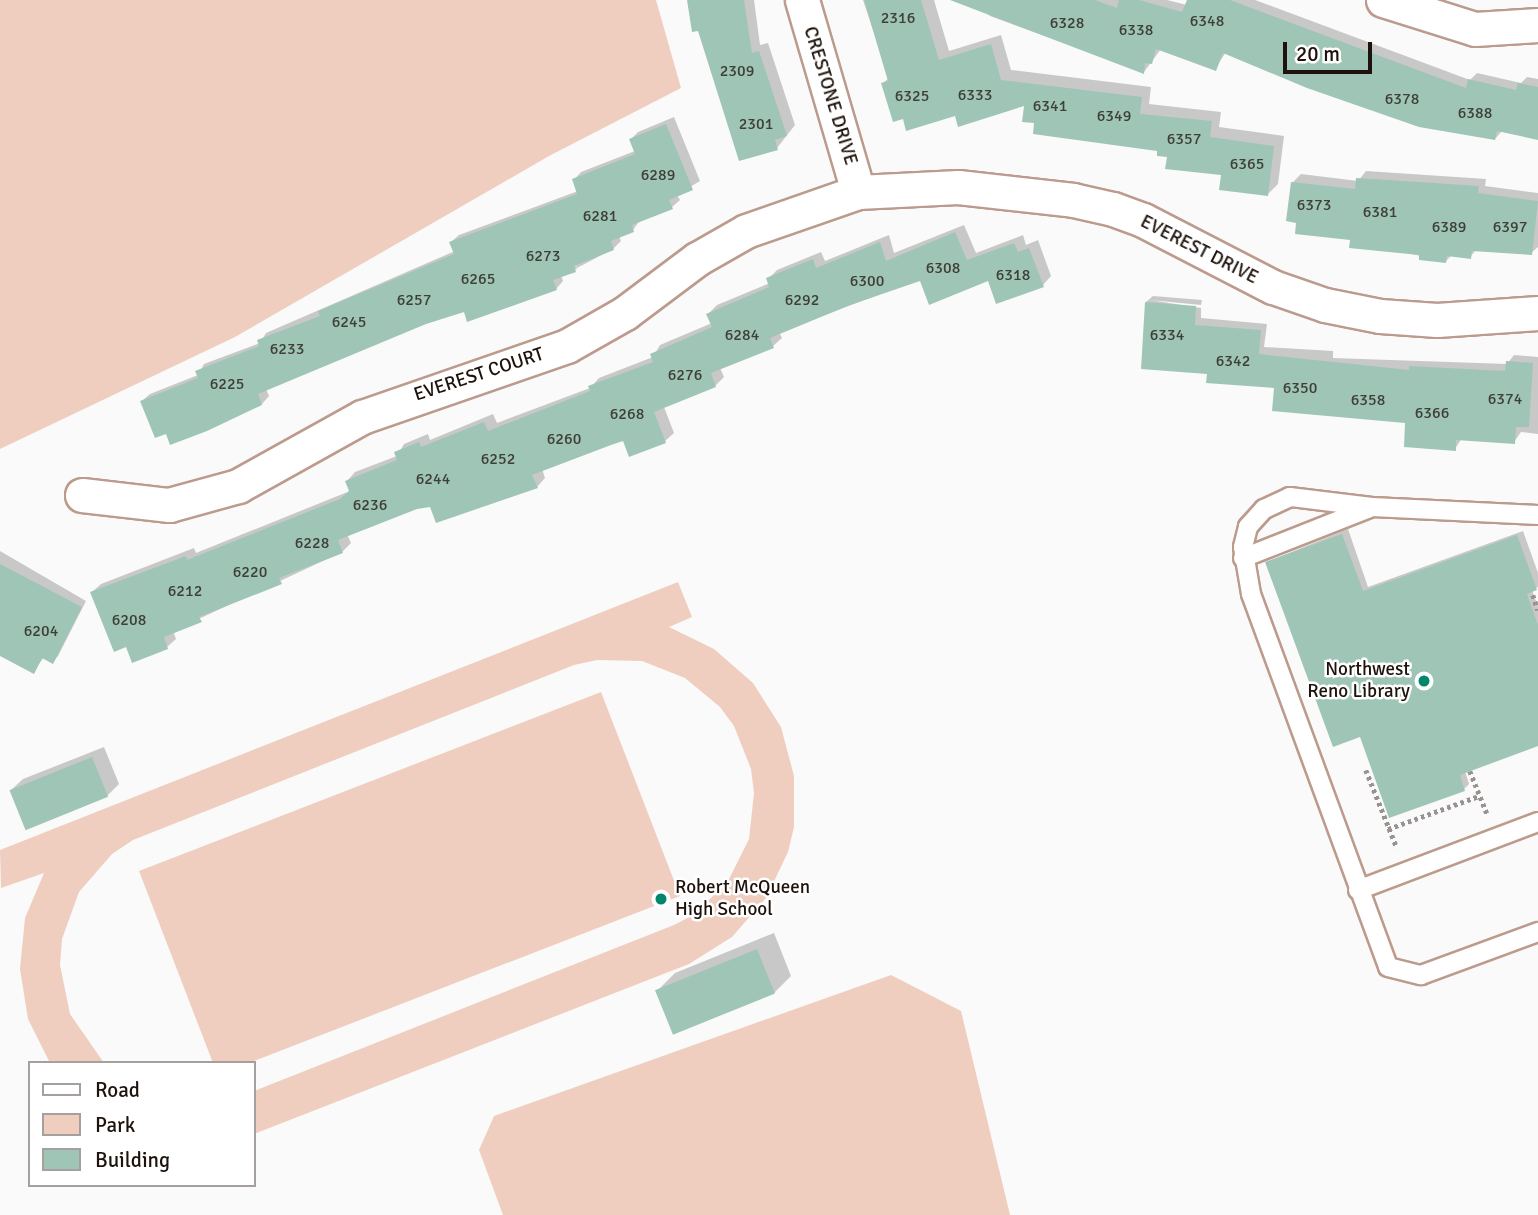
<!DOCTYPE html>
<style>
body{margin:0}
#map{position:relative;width:1538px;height:1215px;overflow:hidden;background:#fafafa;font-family:Signika,sans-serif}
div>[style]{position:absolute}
.green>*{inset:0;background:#efcebf}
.shadow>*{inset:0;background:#0003}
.building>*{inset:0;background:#9fc5b7;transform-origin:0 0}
.path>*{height:4.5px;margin-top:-2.25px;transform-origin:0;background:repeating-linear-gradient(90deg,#989390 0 3.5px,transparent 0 7px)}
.roads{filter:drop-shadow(2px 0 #bc9b8d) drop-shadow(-2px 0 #bc9b8d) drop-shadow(0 2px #bc9b8d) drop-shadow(0 -2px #bc9b8d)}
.lane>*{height:18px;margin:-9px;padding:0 9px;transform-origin:9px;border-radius:9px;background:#fff}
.street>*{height:33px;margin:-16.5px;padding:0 16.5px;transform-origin:16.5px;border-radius:16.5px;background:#fff}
.dots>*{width:19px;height:19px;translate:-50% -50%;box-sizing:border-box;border:4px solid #fff;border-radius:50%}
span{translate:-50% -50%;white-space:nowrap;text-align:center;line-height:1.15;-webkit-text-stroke:5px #fff;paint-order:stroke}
.number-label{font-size:16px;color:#3e3f37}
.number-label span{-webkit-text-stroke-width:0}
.street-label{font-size:19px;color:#1d120c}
.poi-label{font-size:19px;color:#1d120c}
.right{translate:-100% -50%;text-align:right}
.left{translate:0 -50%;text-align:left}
.legend{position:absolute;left:28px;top:1061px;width:228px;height:126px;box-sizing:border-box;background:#fff;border:2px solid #a5a09e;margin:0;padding:9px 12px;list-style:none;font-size:21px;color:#1d120c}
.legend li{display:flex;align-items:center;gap:14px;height:35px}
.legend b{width:35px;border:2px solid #a5a09e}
.scale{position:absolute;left:1283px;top:42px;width:89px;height:32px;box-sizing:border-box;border:4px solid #1d120c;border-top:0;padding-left:9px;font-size:21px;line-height:24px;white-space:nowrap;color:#1d120c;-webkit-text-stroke:5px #fff;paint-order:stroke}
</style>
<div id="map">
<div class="green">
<i style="clip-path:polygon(0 0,656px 0,681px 88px,549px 156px,235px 337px,0 449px)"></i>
<i style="clip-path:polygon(678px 582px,692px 617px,669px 627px,714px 649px,753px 683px,781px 727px,794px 776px,794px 827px,788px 852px,766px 898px,732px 937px,689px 964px,254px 1134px,254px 1091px,674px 925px,695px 914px,728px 881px,749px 839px,754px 793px,751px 769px,734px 726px,720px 707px,685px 678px,642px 661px,597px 660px,574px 665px,133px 840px,112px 854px,79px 892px,62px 939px,60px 965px,70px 1014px,104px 1063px,50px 1063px,28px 1019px,20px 969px,25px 918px,44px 873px,1px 888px,0 850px)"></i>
<i style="clip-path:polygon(601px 692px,680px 896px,249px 1063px,213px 1063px,139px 871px)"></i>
<i style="clip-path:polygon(891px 975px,961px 1011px,1010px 1215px,503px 1215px,479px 1150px,494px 1116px)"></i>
</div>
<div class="shadow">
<i style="clip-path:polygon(689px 0,754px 0,760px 45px,768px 43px,795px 125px,777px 148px)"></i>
<i style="clip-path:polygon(863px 0,934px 0,949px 51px,1001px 35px,1011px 70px,1151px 87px,1149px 104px,1221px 112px,1219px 127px,1284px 136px,1278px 184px,1268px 194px,1159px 149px,1036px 122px,1026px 104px,904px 117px,883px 83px,889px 78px)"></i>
<i style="clip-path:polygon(973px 0,1167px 0,1187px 5px,1189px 0,1255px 0,1470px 80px,1477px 73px,1521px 83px,1527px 77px,1538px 79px,1538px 138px,1502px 131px,1495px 139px,1226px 52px,1215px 69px,1161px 49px,1144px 72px,990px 16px)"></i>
<i style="clip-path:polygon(674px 117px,700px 181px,677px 195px,680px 200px,672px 207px,640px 220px,633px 230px,619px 236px,621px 241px,613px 249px,577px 268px,572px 257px,577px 269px,561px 275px,563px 281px,556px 289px,465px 310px,383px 339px,266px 389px,269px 396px,262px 404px,167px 432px,142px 401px,150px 394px,198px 375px,204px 364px,260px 343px,266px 333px,455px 251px,451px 242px,459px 235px,578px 191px,574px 180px,581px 172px,635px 151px,631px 139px,638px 132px)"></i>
<i style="clip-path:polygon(1366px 171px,1486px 179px,1485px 186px,1538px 193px,1538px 247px,1531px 253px,1477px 249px,1470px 257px,1452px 255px,1445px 262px,1351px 239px,1293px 182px,1301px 174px,1358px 181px)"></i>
<i style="clip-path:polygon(964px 225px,976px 253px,1023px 235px,1026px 245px,1038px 240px,1051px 276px,1043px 285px,989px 279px,921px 279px,779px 332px,782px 338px,773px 346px,720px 368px,724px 377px,715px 386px,664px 407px,674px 433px,665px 441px,630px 455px,624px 439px,542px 469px,545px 478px,537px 487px,416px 507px,347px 534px,351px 543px,342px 552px,173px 631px,176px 639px,167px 647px,127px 645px,92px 592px,101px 584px,194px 548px,196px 553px,350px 491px,347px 481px,355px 472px,397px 456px,404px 444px,428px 434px,430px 440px,493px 414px,497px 423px,590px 388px,599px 378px,653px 357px,660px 345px,712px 323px,708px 314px,717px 305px,770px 283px,768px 279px,777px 270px,821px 252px,825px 261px,889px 235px,894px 253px)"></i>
<i style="clip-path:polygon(1153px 296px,1202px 300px,1201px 305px,1150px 300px,1201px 308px,1201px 318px,1267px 324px,1264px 347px,1333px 351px,1333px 358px,1507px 364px,1514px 355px,1538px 357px,1538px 434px,1521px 432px,1514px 442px,1462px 438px,1455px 449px,1407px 422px,1276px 387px,1146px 302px)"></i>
<i style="clip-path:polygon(1348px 529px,1368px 587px,1523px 531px,1538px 573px,1538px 587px,1532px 590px,1538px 606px,1538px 744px,1465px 771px,1469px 784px,1464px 789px,1361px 735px,1267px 562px)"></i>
<i style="clip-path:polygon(0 551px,86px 601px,58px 656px,53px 662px,44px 657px,34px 671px,0 624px)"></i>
<i style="clip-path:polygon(104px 747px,119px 784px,107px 796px,11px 790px,23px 779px)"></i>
<i style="clip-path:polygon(774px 933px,791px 976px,774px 993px,657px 991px,675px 973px)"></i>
</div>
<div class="building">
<i style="clip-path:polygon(687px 0,744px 0,752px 53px,759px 51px,787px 136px,775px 140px,778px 150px,739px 161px,698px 31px,692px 32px)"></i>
<i style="clip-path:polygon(864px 0,921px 0,939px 60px,991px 44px,1001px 80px,1142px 97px,1140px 114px,1212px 121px,1210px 137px,1274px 146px,1268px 196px,1219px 190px,1221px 175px,1165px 169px,1167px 157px,1157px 156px,1157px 151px,1033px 134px,1034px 123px,1022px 122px,1024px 106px,958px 127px,955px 116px,906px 131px,903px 119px,893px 122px,881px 83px,888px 81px)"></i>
<i style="clip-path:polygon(950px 0,1095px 0,1117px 8px,1119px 0,1139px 0,1182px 12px,1187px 0,1230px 0,1466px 88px,1468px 79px,1516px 90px,1518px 83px,1538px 87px,1538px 140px,1497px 131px,1495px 140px,1419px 127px,1307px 88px,1223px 53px,1216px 71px,1156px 49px,1152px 64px,1145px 63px,1144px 74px)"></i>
<i style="clip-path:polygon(666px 124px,693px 190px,669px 200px,673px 209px,632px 225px,634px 232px,611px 241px,614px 250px,574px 266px,576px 272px,553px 280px,557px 290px,467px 322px,464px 312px,426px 324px,258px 394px,262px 405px,207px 431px,170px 445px,166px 434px,155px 438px,140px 401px,198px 378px,195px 371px,259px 346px,257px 340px,320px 316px,318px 311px,454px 254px,449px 242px,577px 194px,572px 179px,635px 154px,629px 139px)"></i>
<i style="clip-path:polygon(1356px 178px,1479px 186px,1478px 193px,1538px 201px,1532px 255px,1472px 251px,1471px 259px,1447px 256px,1446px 263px,1419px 260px,1419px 255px,1349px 248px,1350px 240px,1295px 234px,1296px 223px,1286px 221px,1291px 182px,1355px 189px)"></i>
<i style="clip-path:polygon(955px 232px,967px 260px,1014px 243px,1018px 252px,1029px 248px,1044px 287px,996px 304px,988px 281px,929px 305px,920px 281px,850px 305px,770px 338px,774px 348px,711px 373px,716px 387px,654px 412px,666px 443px,629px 457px,623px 441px,611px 445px,532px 475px,538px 488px,436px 523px,430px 507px,417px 509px,338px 540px,343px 553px,279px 578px,282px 584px,199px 617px,202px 622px,164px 637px,168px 649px,132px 663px,126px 647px,114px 652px,90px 592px,186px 556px,187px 560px,340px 499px,349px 491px,345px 481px,397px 460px,394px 452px,419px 442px,421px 447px,484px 422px,488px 431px,590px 391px,588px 386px,653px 362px,650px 354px,712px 327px,706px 314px,769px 287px,766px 278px,813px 259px,816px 268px,880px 242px,886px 261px)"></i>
<i style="clip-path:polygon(1145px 302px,1196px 306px,1195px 325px,1261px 330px,1259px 354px,1409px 370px,1409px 366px,1505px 371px,1506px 361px,1533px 363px,1529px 427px,1516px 427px,1515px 444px,1456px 440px,1456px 451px,1404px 447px,1405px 423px,1272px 411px,1274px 388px,1206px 383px,1207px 374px,1141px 369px)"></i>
<i style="clip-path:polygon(1342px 534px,1363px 591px,1517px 535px,1537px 590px,1527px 594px,1538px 625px,1538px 746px,1460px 775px,1465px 791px,1389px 818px,1360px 737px,1333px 747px,1265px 562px)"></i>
<i style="clip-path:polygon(0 564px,82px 607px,53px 664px,42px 658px,34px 674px,0 656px)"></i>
<i style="left:92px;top:757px;width:43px;height:89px;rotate:68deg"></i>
<i style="left:757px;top:949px;width:48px;height:110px;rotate:68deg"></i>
</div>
<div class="path">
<i style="left:1533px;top:595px;width:16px;rotate:72deg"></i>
<i style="left:1366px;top:770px;width:84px;rotate:68.3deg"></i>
<i style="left:1470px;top:771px;width:48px;rotate:68.2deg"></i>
<i style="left:1388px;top:829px;width:97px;rotate:-19.9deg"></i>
</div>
<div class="roads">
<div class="lane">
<i style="left:1538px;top:515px;width:166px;rotate:-177.2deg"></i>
<i style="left:1372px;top:507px;width:83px;rotate:-173deg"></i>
<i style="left:1290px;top:497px;width:29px;rotate:155deg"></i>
<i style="left:1264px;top:509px;width:24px;rotate:132deg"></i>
<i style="left:1248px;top:527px;width:21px;rotate:104deg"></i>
<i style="left:1243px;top:547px;width:48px;rotate:80.3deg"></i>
<i style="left:1251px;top:594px;width:397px;rotate:69.8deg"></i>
<i style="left:1388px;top:967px;width:34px;rotate:14deg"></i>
<i style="left:1421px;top:975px;width:125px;rotate:-20.2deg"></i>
<i style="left:1243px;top:558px;width:136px;rotate:-21.5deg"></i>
<i style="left:1358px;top:890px;width:192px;rotate:-20.7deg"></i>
</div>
<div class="street">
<i style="left:802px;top:0;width:200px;rotate:73.7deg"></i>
<i style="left:1383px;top:0;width:96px;rotate:17.5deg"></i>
<i style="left:1475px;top:29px;width:63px;rotate:-3.6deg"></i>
<i style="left:82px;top:495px;width:88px;rotate:6.6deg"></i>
<i style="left:169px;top:505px;width:72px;rotate:-15.4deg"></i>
<i style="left:238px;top:486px;width:142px;rotate:-29.1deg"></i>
<i style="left:362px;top:417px;width:217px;rotate:-19.1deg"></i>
<i style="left:567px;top:346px;width:67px;rotate:-29.6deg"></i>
<i style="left:625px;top:313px;width:90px;rotate:-36.9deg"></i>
<i style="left:697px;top:259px;width:56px;rotate:-29.7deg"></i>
<i style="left:746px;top:231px;width:119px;rotate:-19.2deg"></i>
<i style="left:858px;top:192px;width:100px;rotate:-2.9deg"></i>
<i style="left:958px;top:187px;width:116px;rotate:6.4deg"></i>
<i style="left:1073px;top:200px;width:41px;rotate:12.7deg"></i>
<i style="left:1113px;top:209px;width:32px;rotate:20deg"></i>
<i style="left:1143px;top:220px;width:146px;rotate:27.3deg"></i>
<i style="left:1273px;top:287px;width:55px;rotate:19.1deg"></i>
<i style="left:1325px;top:305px;width:56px;rotate:11.3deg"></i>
<i style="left:1380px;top:316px;width:57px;rotate:4deg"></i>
<i style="left:1437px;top:320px;width:101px;rotate:-4deg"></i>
</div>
</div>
<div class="dots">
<i style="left:1424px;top:681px;background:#00876b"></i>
<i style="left:661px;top:899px;background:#00876b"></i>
</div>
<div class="number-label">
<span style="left:898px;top:18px">2316</span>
<span style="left:1207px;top:21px">6348</span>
<span style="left:1067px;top:23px">6328</span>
<span style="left:1136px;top:30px">6338</span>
<span style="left:737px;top:71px">2309</span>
<span style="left:975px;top:95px">6333</span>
<span style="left:912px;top:96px">6325</span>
<span style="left:1402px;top:99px">6378</span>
<span style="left:1050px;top:106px">6341</span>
<span style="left:1475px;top:113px">6388</span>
<span style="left:1114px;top:116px">6349</span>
<span style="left:756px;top:124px">2301</span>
<span style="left:1184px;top:139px">6357</span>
<span style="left:1247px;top:164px">6365</span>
<span style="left:658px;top:175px">6289</span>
<span style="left:1314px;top:205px">6373</span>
<span style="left:1380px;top:212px">6381</span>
<span style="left:600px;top:216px">6281</span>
<span style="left:1449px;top:227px">6389</span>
<span style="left:1510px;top:227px">6397</span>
<span style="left:543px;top:256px">6273</span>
<span style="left:943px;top:268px">6308</span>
<span style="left:1013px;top:275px">6318</span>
<span style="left:478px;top:279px">6265</span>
<span style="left:867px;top:281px">6300</span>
<span style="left:414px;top:300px">6257</span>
<span style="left:802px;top:300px">6292</span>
<span style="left:349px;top:322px">6245</span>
<span style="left:742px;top:335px">6284</span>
<span style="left:1167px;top:335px">6334</span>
<span style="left:287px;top:349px">6233</span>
<span style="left:1233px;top:361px">6342</span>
<span style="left:685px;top:375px">6276</span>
<span style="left:227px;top:384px">6225</span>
<span style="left:1300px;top:388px">6350</span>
<span style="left:1505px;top:399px">6374</span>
<span style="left:1368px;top:400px">6358</span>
<span style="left:1432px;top:413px">6366</span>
<span style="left:627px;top:414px">6268</span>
<span style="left:564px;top:439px">6260</span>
<span style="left:498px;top:459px">6252</span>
<span style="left:433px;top:479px">6244</span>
<span style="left:370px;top:505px">6236</span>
<span style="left:312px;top:543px">6228</span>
<span style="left:250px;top:572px">6220</span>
<span style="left:185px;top:591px">6212</span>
<span style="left:129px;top:620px">6208</span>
<span style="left:41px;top:631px">6204</span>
</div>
<div class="street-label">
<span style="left:830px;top:96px;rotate:73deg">CRESTONE DRIVE</span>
<span style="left:1199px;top:250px;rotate:27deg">EVEREST DRIVE</span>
<span style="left:479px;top:375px;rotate:-18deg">EVEREST COURT</span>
</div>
<div class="poi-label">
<span class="right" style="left:1410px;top:681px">Northwest<br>Reno Library</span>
<span class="left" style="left:675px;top:899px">Robert McQueen<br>High School</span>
</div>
<ul class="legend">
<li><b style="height:9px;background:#fff"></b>Road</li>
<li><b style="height:19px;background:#efcebf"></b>Park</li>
<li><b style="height:19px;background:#9fc5b7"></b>Building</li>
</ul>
<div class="scale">20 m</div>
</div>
